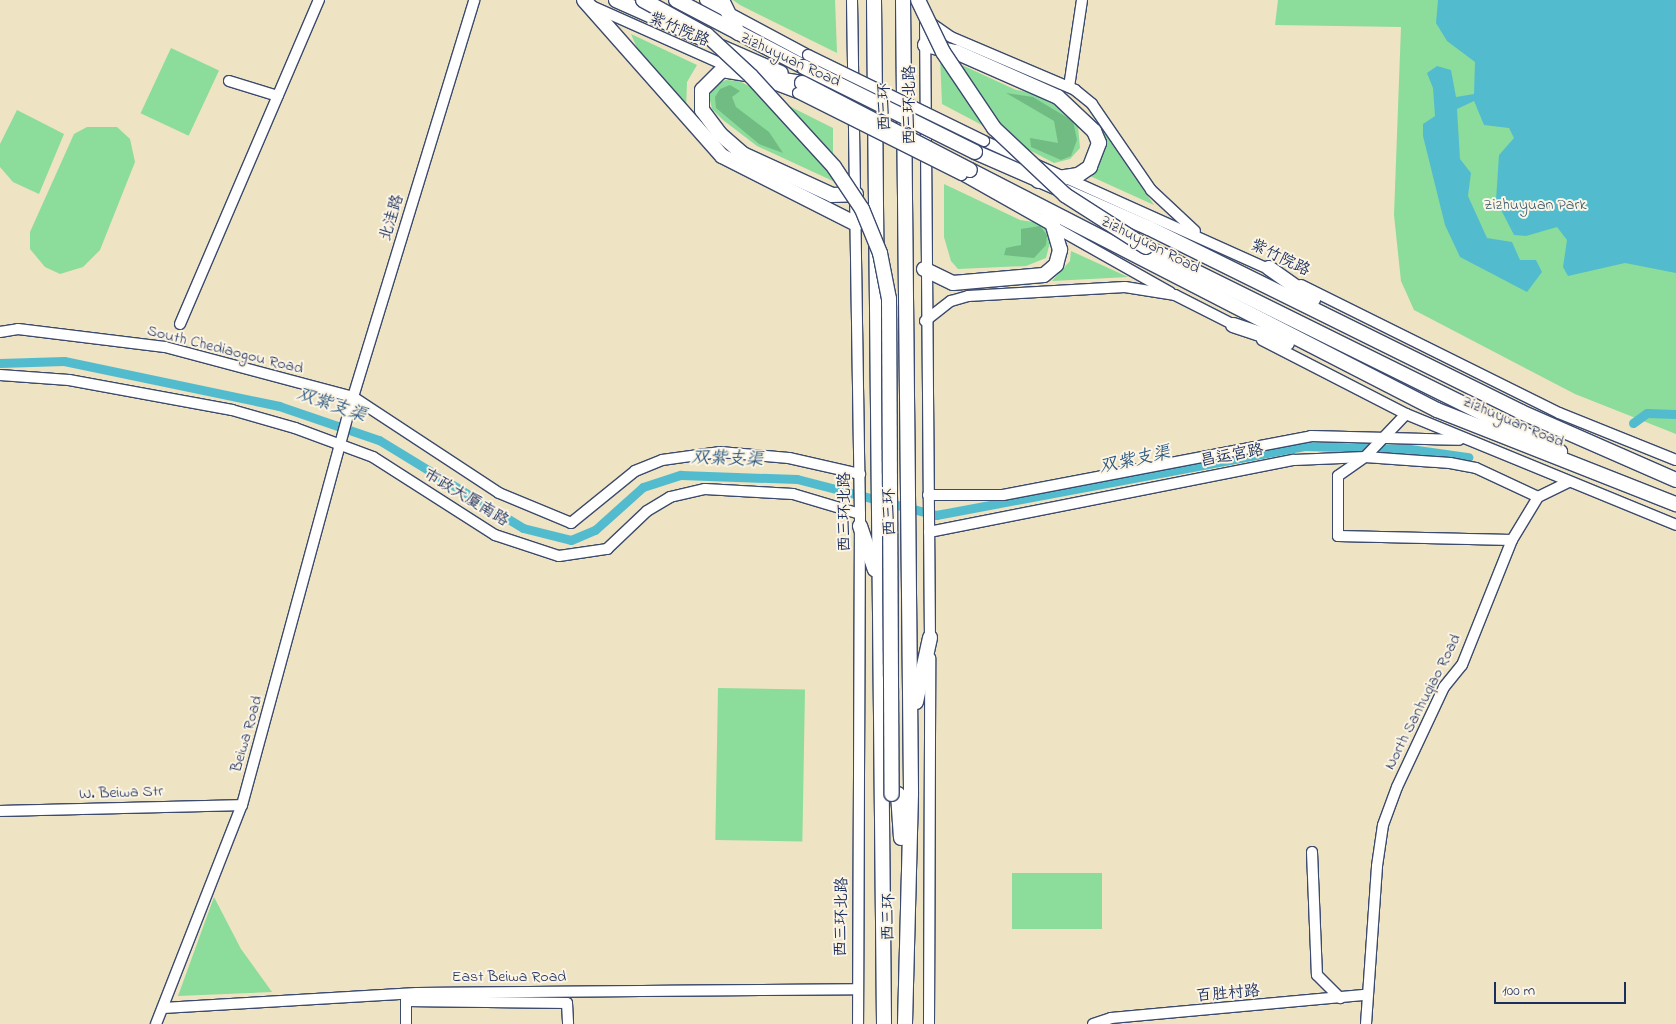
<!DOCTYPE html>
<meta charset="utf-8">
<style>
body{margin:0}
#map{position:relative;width:1676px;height:1024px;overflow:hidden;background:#eee3c2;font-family:"Indie Flower","LXGW WenKai TC",sans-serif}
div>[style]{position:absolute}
.green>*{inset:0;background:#8cdc9b;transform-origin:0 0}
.forest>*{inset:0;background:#71bc83}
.water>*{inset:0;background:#52bcce}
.canal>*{height:9px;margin:-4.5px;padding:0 4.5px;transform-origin:4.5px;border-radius:4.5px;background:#52bcce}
.roads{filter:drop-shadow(1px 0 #3b4a6d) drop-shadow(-1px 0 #3b4a6d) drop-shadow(0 1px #3b4a6d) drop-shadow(0 -1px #3b4a6d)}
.minor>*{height:10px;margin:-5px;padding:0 5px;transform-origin:5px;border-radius:5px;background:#fff}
.highway>*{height:14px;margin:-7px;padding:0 7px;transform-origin:7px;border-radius:7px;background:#fff}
.bridges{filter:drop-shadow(1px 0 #3b4a6d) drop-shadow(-1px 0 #3b4a6d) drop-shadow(0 1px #3b4a6d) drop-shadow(0 -1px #3b4a6d)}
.minor-bridge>*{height:10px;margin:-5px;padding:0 5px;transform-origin:5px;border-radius:5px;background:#fff}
.highway-bridge>*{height:14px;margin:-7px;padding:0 7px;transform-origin:7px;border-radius:7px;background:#fff}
span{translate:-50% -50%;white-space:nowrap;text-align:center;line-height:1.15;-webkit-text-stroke:4px #fcf5e5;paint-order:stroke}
.street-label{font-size:16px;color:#1b2f5e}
.park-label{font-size:16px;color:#375a6d}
.water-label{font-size:18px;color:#2c5980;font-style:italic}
.scale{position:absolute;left:1494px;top:982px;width:132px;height:22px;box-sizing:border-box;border:2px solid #1b2f5e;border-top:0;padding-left:6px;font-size:15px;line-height:18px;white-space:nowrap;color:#1b2f5e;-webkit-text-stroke:4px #fcf5e5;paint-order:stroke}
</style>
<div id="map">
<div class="green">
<i style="clip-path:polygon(733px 0,835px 0,837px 53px,740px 5px)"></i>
<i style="clip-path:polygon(1278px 0,1676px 0,1676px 434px,1575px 394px,1414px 310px,1401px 281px,1394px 215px,1401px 27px,1275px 25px)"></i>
<i style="clip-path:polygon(631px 34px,697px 65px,687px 82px,686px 110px,637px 48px)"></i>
<i style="left:171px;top:48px;width:53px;height:72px;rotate:25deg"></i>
<i style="clip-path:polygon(940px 55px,1016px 90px,1043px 94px,1078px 126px,1080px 148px,1070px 159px,1054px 163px,942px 104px)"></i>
<i style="clip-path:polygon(726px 80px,739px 81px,833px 128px,833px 181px,757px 146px,723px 120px,712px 109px,709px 96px,715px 85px)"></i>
<i style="clip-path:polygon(17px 110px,64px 134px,39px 194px,13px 182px,0 167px,0 144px)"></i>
<i style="clip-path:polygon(87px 127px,117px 127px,130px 139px,135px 162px,100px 250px,83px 267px,60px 274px,45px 267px,30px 249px,30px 232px,74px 134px)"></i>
<i style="clip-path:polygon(1101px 128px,1154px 205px,1090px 176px,1100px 163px)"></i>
<i style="clip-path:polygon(944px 184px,1020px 220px,1047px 224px,1051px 238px,1046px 258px,1026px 266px,958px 269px,951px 261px,944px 237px)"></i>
<i style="clip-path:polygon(1071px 251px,1128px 277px,1052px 281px,1070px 261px)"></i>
<i style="left:718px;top:688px;width:87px;height:152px;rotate:1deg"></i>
<i style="left:1012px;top:873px;width:90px;height:56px"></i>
<i style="clip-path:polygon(214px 897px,241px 949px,272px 992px,178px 996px)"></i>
</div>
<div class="forest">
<i style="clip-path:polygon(730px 85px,740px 91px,732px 97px,736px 107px,769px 132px,783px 153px,759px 144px,716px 108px,715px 97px,720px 89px)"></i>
<i style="clip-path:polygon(1006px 93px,1033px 97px,1073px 121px,1077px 140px,1071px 156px,1061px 160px,1031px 147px,1030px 138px,1058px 143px,1054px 121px)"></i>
<i style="clip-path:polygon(1040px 226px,1047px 235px,1046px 245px,1034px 258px,1004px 255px,1006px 248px,1021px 245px,1021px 229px)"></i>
</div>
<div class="water">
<i style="clip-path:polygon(1438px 0,1676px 0,1676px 273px,1625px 263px,1568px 276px,1563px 267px,1567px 240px,1557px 227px,1526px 236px,1514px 235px,1496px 200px,1499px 155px,1514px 138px,1509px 128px,1484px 125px,1474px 101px,1457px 109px,1460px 159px,1471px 173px,1468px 196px,1487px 238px,1512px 242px,1520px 260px,1536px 260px,1542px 272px,1527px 292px,1460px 257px,1445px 225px,1423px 136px,1423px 124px,1435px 116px,1433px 88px,1427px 73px,1437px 66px,1451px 70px,1456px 97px,1474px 94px,1475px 62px,1447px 41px,1436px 23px)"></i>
</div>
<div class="canal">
<i style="left:0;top:363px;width:64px;rotate:-1.8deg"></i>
<i style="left:64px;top:361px;width:220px;rotate:11.8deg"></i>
<i style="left:279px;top:406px;width:106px;rotate:18.8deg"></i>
<i style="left:379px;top:440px;width:169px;rotate:31.4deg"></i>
<i style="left:523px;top:528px;width:49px;rotate:14deg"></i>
<i style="left:571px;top:540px;width:26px;rotate:-23deg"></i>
<i style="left:595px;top:530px;width:64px;rotate:-41.9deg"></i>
<i style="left:643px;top:487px;width:40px;rotate:-18deg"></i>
<i style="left:681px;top:475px;width:116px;rotate:2deg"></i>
<i style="left:797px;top:479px;width:144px;rotate:14.5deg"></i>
<i style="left:936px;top:515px;width:376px;rotate:-10.6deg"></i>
<i style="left:1306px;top:446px;width:104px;rotate:1.7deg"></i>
<i style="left:1410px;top:449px;width:59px;rotate:7.9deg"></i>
<i style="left:1633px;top:423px;width:17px;rotate:-36deg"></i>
<i style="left:1647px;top:413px;width:29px;rotate:2deg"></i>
</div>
<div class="roads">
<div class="minor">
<i style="left:705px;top:0;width:117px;rotate:28.1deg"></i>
<i style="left:852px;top:0;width:514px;rotate:89.11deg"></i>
<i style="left:860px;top:514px;width:510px;rotate:90.22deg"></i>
<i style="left:594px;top:7px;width:150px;rotate:24deg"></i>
<i style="left:925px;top:18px;width:625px;rotate:89.54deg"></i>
<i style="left:931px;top:23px;width:24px;rotate:35deg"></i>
<i style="left:951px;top:37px;width:135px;rotate:23.1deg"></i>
<i style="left:1075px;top:90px;width:22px;rotate:39deg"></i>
<i style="left:1092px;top:104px;width:104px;rotate:55.5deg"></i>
<i style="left:1151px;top:190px;width:60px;rotate:43deg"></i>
<i style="left:229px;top:81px;width:51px;rotate:17deg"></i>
<i style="left:766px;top:81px;width:34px;rotate:21deg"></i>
<i style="left:1069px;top:87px;width:88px;rotate:-81.5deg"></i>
<i style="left:984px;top:141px;width:42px;rotate:24.1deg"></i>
<i style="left:1037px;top:165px;width:261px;rotate:24.2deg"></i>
<i style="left:962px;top:175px;width:239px;rotate:29.4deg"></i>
<i style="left:1301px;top:285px;width:288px;rotate:26.4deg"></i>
<i style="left:1559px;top:413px;width:126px;rotate:21.9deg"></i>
<i style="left:925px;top:321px;width:33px;rotate:-38deg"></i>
<i style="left:951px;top:301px;width:18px;rotate:-16deg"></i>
<i style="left:968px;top:296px;width:157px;rotate:-3.3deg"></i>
<i style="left:1125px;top:287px;width:51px;rotate:9.1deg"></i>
<i style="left:1175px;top:295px;width:71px;rotate:26.9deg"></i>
<i style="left:180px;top:324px;width:353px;rotate:-66.8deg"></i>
<i style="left:0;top:332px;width:18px;rotate:-9deg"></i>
<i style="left:18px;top:329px;width:148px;rotate:7deg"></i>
<i style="left:165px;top:347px;width:195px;rotate:14.9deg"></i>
<i style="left:353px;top:397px;width:175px;rotate:33.3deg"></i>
<i style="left:499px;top:493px;width:78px;rotate:22.6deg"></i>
<i style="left:571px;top:523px;width:82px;rotate:-39.1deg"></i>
<i style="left:635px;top:471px;width:29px;rotate:-22deg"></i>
<i style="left:662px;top:460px;width:59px;rotate:-7.9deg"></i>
<i style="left:720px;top:452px;width:69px;rotate:5deg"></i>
<i style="left:789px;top:458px;width:73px;rotate:12.7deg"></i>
<i style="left:1262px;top:340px;width:162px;rotate:27.2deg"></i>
<i style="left:1406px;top:414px;width:292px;rotate:22.3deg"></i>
<i style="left:0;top:375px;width:69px;rotate:4.1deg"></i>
<i style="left:69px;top:380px;width:166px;rotate:10.4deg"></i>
<i style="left:232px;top:410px;width:66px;rotate:15.9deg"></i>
<i style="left:295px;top:428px;width:83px;rotate:20.4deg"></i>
<i style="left:373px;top:457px;width:145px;rotate:32.6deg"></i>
<i style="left:495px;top:535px;width:67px;rotate:18.2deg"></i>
<i style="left:559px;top:556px;width:49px;rotate:-8.3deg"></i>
<i style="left:607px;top:549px;width:55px;rotate:-43.5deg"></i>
<i style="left:647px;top:511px;width:27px;rotate:-31deg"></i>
<i style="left:670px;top:497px;width:36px;rotate:-13deg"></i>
<i style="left:705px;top:489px;width:88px;rotate:3.3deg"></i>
<i style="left:793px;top:494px;width:70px;rotate:16.6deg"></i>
<i style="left:1406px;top:414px;width:59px;rotate:133.6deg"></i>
<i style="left:1365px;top:457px;width:33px;rotate:145deg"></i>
<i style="left:1338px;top:476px;width:60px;rotate:90deg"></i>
<i style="left:1338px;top:536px;width:174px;rotate:1.3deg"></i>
<i style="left:928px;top:495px;width:75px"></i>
<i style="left:1003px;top:495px;width:314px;rotate:-10.8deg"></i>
<i style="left:1311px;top:436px;width:148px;rotate:1.5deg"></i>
<i style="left:929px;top:532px;width:372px;rotate:-11.2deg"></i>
<i style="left:1294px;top:460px;width:71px;rotate:-2.4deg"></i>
<i style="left:1365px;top:457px;width:85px;rotate:4deg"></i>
<i style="left:1450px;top:463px;width:26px;rotate:11deg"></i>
<i style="left:1476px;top:468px;width:68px;rotate:25.1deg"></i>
<i style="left:0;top:811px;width:242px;rotate:-1.4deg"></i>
<i style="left:1312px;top:852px;width:123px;rotate:87.7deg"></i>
<i style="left:1317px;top:975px;width:33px;rotate:45deg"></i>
<i style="left:163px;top:1008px;width:254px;rotate:-3.4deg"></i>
<i style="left:417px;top:993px;width:439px;rotate:-0.5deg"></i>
<i style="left:156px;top:1024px;width:235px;rotate:-68.6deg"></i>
<i style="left:242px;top:805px;width:423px;rotate:-74.8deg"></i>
<i style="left:353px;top:397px;width:415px;rotate:-73deg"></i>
<i style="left:406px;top:1024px;width:23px;rotate:-90deg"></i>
<i style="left:406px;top:1001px;width:161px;rotate:0.7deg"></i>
<i style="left:567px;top:1003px;width:21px;rotate:87deg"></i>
<i style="left:929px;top:1024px;width:366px;rotate:-89.8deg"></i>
<i style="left:1093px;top:1024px;width:19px;rotate:-18deg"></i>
<i style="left:1111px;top:1018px;width:256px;rotate:-5.2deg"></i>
<i style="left:1366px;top:1024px;width:158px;rotate:-86deg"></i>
<i style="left:1377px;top:866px;width:41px;rotate:-81.7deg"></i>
<i style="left:1383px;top:825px;width:40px;rotate:-69.8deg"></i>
<i style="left:1397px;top:787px;width:110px;rotate:-64.8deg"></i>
<i style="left:1444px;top:687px;width:28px;rotate:-51deg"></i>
<i style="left:1462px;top:665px;width:135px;rotate:-68.2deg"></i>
<i style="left:1512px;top:540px;width:50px;rotate:-58.8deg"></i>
<i style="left:1538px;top:497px;width:34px;rotate:-26deg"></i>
</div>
<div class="highway">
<i style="left:584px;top:0;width:208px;rotate:48.5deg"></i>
<i style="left:722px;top:156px;width:150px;rotate:26.9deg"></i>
<i style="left:616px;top:0;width:93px;rotate:24.1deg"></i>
<i style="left:676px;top:0;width:144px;rotate:27.6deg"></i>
<i style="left:722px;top:0;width:37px;rotate:64deg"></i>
<i style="left:874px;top:0;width:1024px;rotate:89.44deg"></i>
<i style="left:903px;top:0;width:794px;rotate:89.42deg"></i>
<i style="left:911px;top:794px;width:230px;rotate:91.5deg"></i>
<i style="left:925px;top:45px;width:32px;rotate:13deg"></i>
<i style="left:956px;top:52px;width:111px;rotate:23.8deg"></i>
<i style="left:1058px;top:97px;width:50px;rotate:43.4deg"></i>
<i style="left:1094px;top:131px;width:13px;rotate:67deg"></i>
<i style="left:1099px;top:143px;width:26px;rotate:111deg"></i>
<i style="left:1090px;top:167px;width:14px;rotate:146deg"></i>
<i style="left:1078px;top:175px;width:40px;rotate:171.5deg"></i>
<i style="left:721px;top:47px;width:65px;rotate:23.4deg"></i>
<i style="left:802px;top:83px;width:81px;rotate:-170.8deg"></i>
<i style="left:722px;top:70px;width:28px;rotate:135deg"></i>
<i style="left:702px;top:90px;width:20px;rotate:90deg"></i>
<i style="left:702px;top:110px;width:30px;rotate:53deg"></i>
<i style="left:720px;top:134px;width:30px;rotate:41deg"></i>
<i style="left:743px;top:154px;width:98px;rotate:24.7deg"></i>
<i style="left:832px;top:195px;width:24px;rotate:-2deg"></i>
<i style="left:975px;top:152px;width:190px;rotate:23.6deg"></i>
<i style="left:1149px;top:228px;width:415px;rotate:26.3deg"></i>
<i style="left:1521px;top:412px;width:169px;rotate:23.7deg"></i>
<i style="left:970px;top:170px;width:525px;rotate:27.2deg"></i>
<i style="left:1437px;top:410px;width:257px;rotate:21.5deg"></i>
<i style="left:1146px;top:247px;width:462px;rotate:26.3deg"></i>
<i style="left:1269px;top:268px;width:54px;rotate:35.2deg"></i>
<i style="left:924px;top:269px;width:32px;rotate:26deg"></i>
<i style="left:953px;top:283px;width:91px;rotate:-5deg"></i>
<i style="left:1044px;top:275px;width:16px;rotate:-40deg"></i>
<i style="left:1056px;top:265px;width:16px;rotate:-75deg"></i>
<i style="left:1060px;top:250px;width:37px;rotate:-106deg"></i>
<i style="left:1233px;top:325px;width:57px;rotate:18.4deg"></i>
<i style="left:860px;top:526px;width:46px;rotate:71.2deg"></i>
<i style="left:916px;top:702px;width:66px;rotate:-77.7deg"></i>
<i style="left:898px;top:794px;width:44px;rotate:86.1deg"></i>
</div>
</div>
<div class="bridges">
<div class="minor-bridge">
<i style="left:808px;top:55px;width:196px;rotate:26deg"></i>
<i style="left:798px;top:93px;width:183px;rotate:26.6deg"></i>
</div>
<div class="highway-bridge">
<i style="left:643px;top:0;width:73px;rotate:28.7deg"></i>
<i style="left:707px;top:35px;width:60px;rotate:43deg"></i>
<i style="left:751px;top:76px;width:123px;rotate:47.6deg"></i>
<i style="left:834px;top:167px;width:50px;rotate:56.3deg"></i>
<i style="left:862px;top:209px;width:48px;rotate:67.8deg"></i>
<i style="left:880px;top:253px;width:47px;rotate:78.9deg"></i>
<i style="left:889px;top:299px;width:495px;rotate:89.7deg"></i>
<i style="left:918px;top:0;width:58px;rotate:64.3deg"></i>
<i style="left:943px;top:52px;width:92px;rotate:56.1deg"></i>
<i style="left:994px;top:128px;width:98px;rotate:43.3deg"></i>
<i style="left:1065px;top:195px;width:96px;rotate:32.7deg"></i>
<i style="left:804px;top:67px;width:191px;rotate:26.4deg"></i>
<i style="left:802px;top:83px;width:189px;rotate:27.4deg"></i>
</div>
</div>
<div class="street-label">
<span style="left:679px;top:30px;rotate:23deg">紫竹院路</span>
<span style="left:790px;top:60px;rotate:25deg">Zizhuyuan Road</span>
<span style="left:910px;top:105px;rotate:-90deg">西三环北路</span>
<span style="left:885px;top:107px;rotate:-91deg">西三环</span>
<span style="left:392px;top:218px;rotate:-73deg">北洼路</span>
<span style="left:1150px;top:245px;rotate:27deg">Zizhuyuan Road</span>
<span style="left:1280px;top:258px;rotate:26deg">紫竹院路</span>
<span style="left:225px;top:350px;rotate:14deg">South Chediaogou Road</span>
<span style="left:1513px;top:422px;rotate:23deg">Zizhuyuan Road</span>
<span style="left:1232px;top:456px;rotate:-11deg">昌运宫路</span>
<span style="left:466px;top:498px;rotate:31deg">市政大厦南路</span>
<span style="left:845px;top:512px;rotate:-90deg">西三环北路</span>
<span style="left:890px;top:512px;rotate:-91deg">西三环</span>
<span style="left:1423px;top:702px;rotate:-63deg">North Sanhuqiao Road</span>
<span style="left:247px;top:734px;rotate:-74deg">Beiwa Road</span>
<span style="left:121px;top:793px;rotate:-2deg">W. Beiwa Str</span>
<span style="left:842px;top:917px;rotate:-89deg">西三环北路</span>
<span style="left:889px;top:917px;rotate:-89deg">西三环</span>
<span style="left:509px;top:977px">East Beiwa Road</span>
<span style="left:1228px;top:994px;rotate:-5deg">百胜村路</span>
</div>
<div class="park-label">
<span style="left:1535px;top:205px">Zizhuyuan Park</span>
</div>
<div class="water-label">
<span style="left:331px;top:406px;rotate:19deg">双紫支渠</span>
<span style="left:727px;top:460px;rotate:2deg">双紫支渠</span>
<span style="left:1135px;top:461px;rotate:-12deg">双紫支渠</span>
</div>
<div class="scale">100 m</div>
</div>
